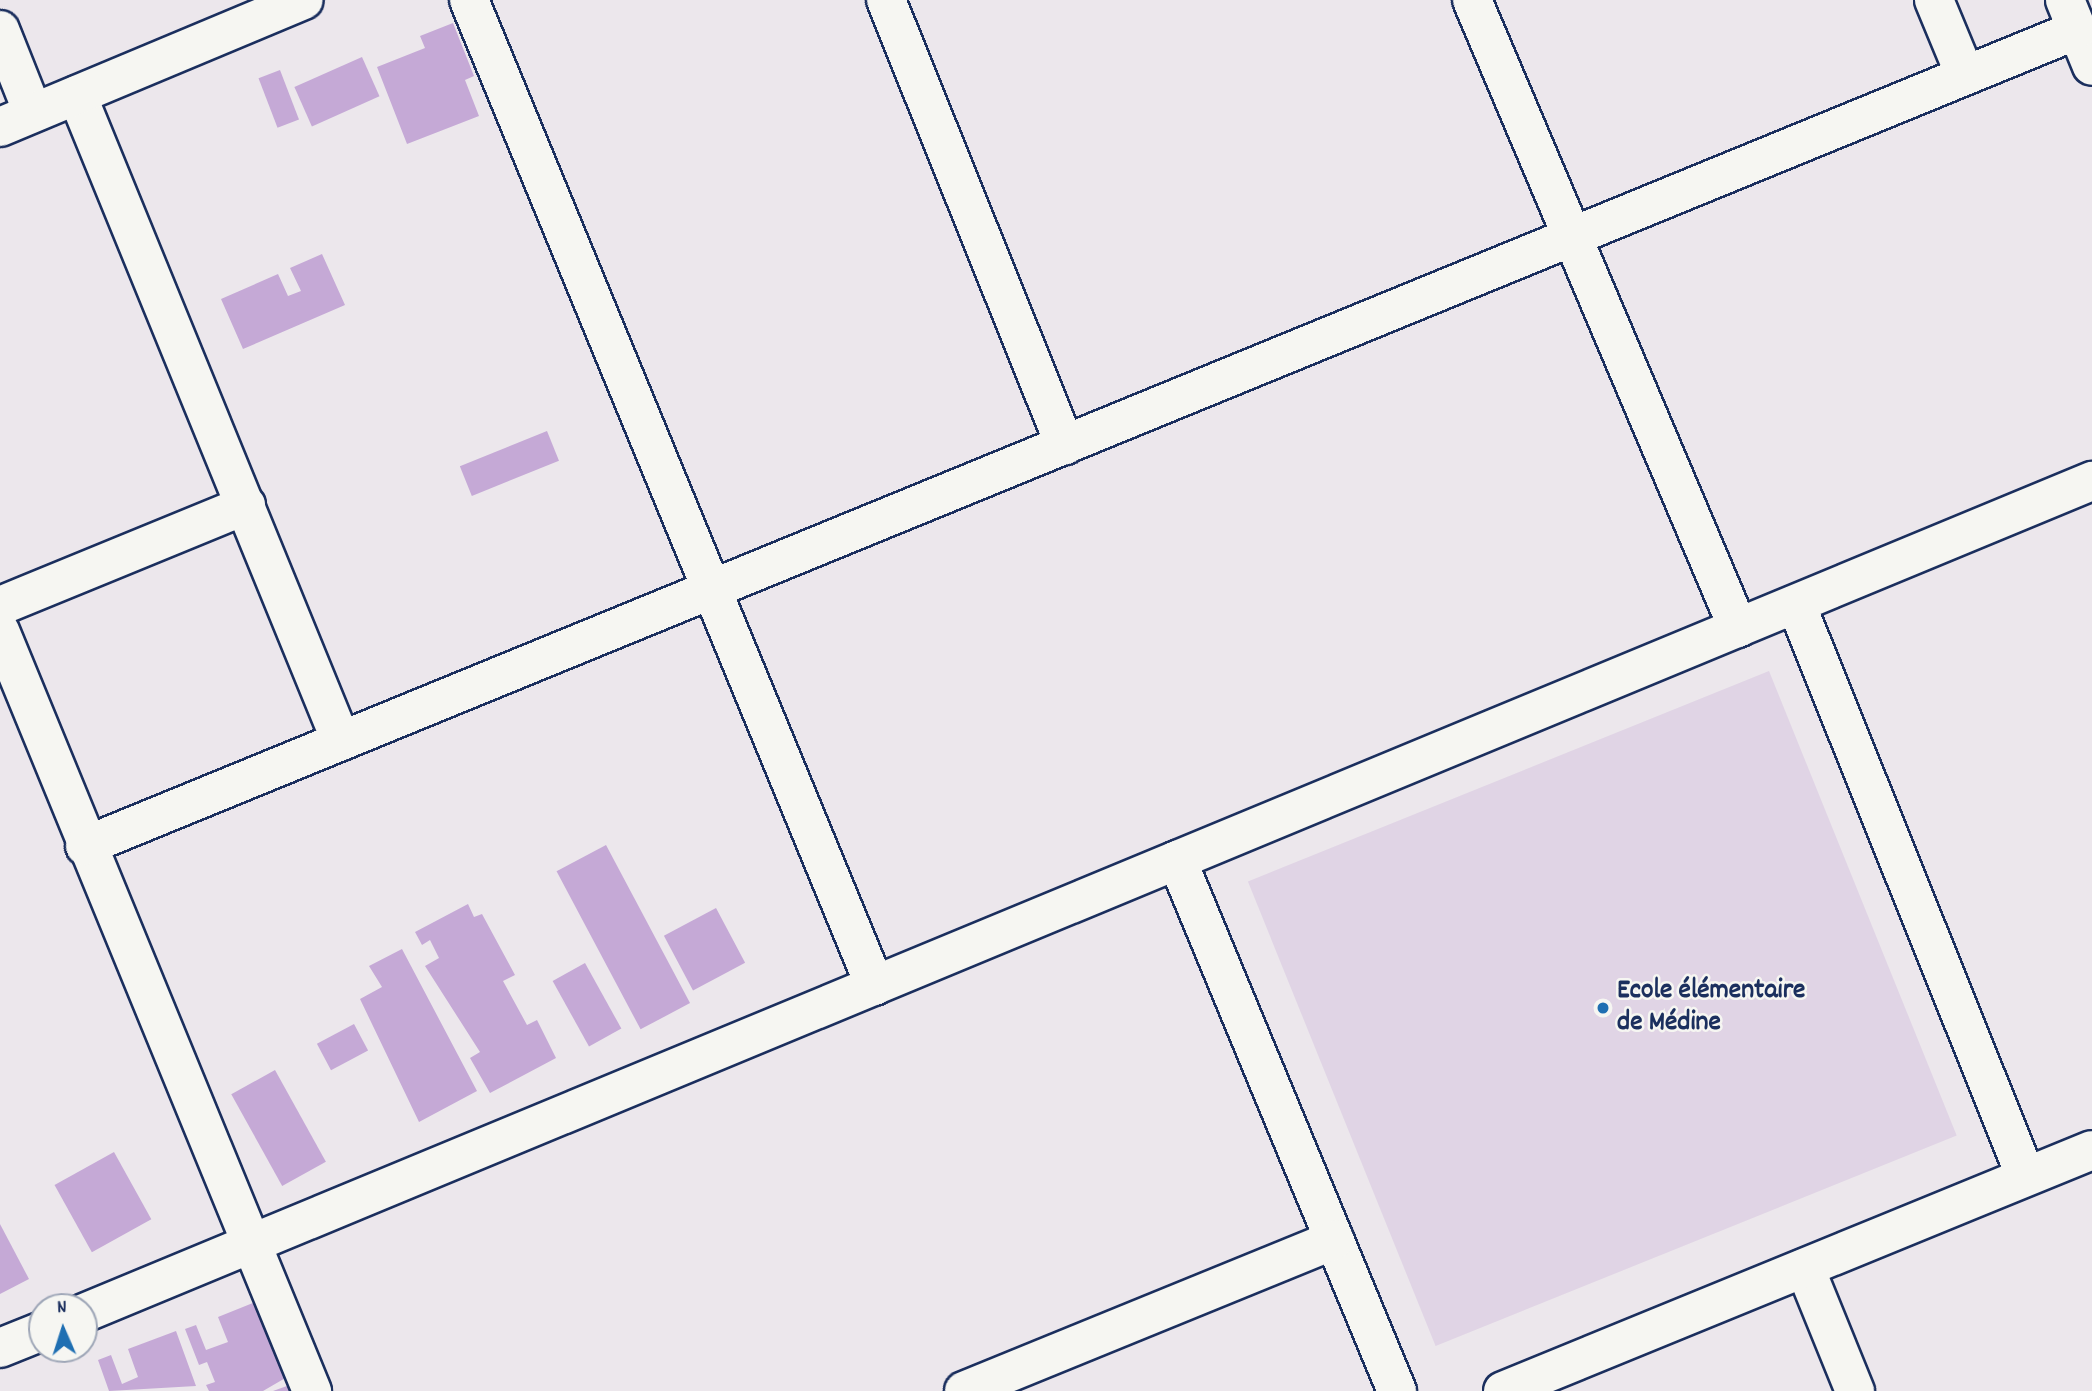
<!DOCTYPE html>
<meta charset="utf-8">
<style>
body{margin:0}
#map{position:relative;width:2092px;height:1391px;overflow:hidden;background:#ece7ec;font-family:Dekko,sans-serif}
div>[style]{position:absolute}
.built>*{inset:0;background:#e0d4e5;transform-origin:0 0}
.building>*{inset:0;background:#c5a9d6;transform-origin:0 0}
.roads{filter:drop-shadow(2px 0 #1b2f5e) drop-shadow(-2px 0 #1b2f5e) drop-shadow(0 2px #1b2f5e) drop-shadow(0 -2px #1b2f5e)}
.street>*{height:38px;margin:-19px;padding:0 19px;transform-origin:19px;border-radius:19px;background:#f6f6f2}
.secondary>*{height:38px;margin:-19px;padding:0 19px;transform-origin:19px;border-radius:19px;background:#f6f6f2}
.dots>*{width:19px;height:19px;translate:-50% -50%;box-sizing:border-box;border:4px solid #f6f6f2;border-radius:50%}
span{translate:-50% -50%;white-space:nowrap;text-align:center;line-height:1.15;-webkit-text-stroke:5px #f6f6f2;paint-order:stroke}
.poi-label{font-size:28px;color:#1b2f5e;font-weight:700}
.left{translate:0 -50%;text-align:left}
.north{position:absolute;left:28px;top:1293px;width:70px;height:70px;box-sizing:border-box;background:#f6f6f2;border:2px solid #9ea6b7;border-radius:50%;rotate:357deg;font-size:19px;font-weight:700;line-height:28px;text-align:center;color:#1b2f5e}
.north::after{content:'';display:block;margin:auto;width:24px;height:32px;background:#1f6fb2;clip-path:polygon(50% 0,100% 100%,50% 72%,0 100%)}
</style>
<div id="map">
<div class="built">
<i style="left:1769px;top:671px;width:501px;height:562px;rotate:68deg"></i>
</div>
<div class="building">
<i style="clip-path:polygon(453px 23px,474px 76px,465px 80px,479px 116px,407px 144px,377px 67px,425px 48px,420px 36px)"></i>
<i style="left:362px;top:57px;width:43px;height:74px;rotate:66deg"></i>
<i style="left:280px;top:70px;width:53px;height:23px;rotate:69deg"></i>
<i style="clip-path:polygon(322px 254px,345px 305px,243px 349px,221px 299px,278px 274px,288px 296px,301px 291px,290px 268px)"></i>
<i style="left:547px;top:431px;width:32px;height:94px;rotate:68deg"></i>
<i style="left:606px;top:845px;width:179px;height:56px;rotate:62deg"></i>
<i style="clip-path:polygon(468px 904px,474px 917px,482px 914px,515px 975px,503px 981px,527px 1025px,537px 1020px,556px 1058px,490px 1093px,470px 1058px,480px 1052px,425px 966px,439px 958px,430px 940px,422px 945px,415px 932px)"></i>
<i style="left:716px;top:908px;width:62px;height:59px;rotate:62deg"></i>
<i style="clip-path:polygon(402px 949px,477px 1091px,419px 1122px,360px 999px,382px 987px,369px 966px)"></i>
<i style="left:585px;top:963px;width:75px;height:37px;rotate:61deg"></i>
<i style="left:354px;top:1024px;width:30px;height:42px;rotate:62deg"></i>
<i style="left:275px;top:1070px;width:105px;height:50px;rotate:61deg"></i>
<i style="left:114px;top:1152px;width:77px;height:68px;rotate:61deg"></i>
<i style="clip-path:polygon(0 1224px,29px 1279px,0 1294px)"></i>
<i style="clip-path:polygon(265px 1298px,294px 1373px,263px 1391px,209px 1391px,206px 1385px,215px 1382px,207px 1362px,199px 1365px,185px 1329px,196px 1325px,206px 1350px,228px 1342px,218px 1317px)"></i>
<i style="clip-path:polygon(176px 1331px,196px 1386px,109px 1391px,98px 1360px,111px 1355px,122px 1384px,138px 1377px,128px 1349px)"></i>
<i style="clip-path:polygon(298px 1382px,301px 1391px,273px 1391px)"></i>
</div>
<div class="roads">
<div class="street">
<i style="left:469px;top:0;width:1066px;rotate:67.62deg"></i>
<i style="left:886px;top:0;width:480px;rotate:68.1deg"></i>
<i style="left:1472px;top:0;width:682px;rotate:67.04deg"></i>
<i style="left:1934px;top:0;width:81px;rotate:67.5deg"></i>
<i style="left:2065px;top:0;width:71px;rotate:67.8deg"></i>
<i style="left:0;top:30px;width:89px;rotate:68.3deg"></i>
<i style="left:77px;top:95px;width:698px;rotate:67.77deg"></i>
<i style="left:1796px;top:604px;width:617px;rotate:68.13deg"></i>
<i style="left:0;top:606px;width:266px;rotate:-22.3deg"></i>
<i style="left:0;top:631px;width:822px;rotate:67.68deg"></i>
<i style="left:85px;top:846px;width:2153px;rotate:-22.28deg"></i>
<i style="left:1177px;top:860px;width:575px;rotate:67.5deg"></i>
<i style="left:1805px;top:1268px;width:133px;rotate:67.9deg"></i>
<i style="left:84px;top:1313px;width:2174px;rotate:-22.51deg"></i>
<i style="left:0;top:1348px;width:45px;rotate:-22deg"></i>
<i style="left:964px;top:1391px;width:400px;rotate:-22.2deg"></i>
<i style="left:1503px;top:1391px;width:636px;rotate:-22.25deg"></i>
</div>
<div class="secondary">
<i style="left:0;top:127px;width:329px;rotate:-22.7deg"></i>
</div>
</div>
<div class="dots">
<i style="left:1603px;top:1008px;background:#1f6fb2"></i>
</div>
<div class="poi-label">
<span class="left" style="left:1617px;top:1008px">Ecole élémentaire<br>de Médine</span>
</div>
<div class="north">N</div>
</div>
